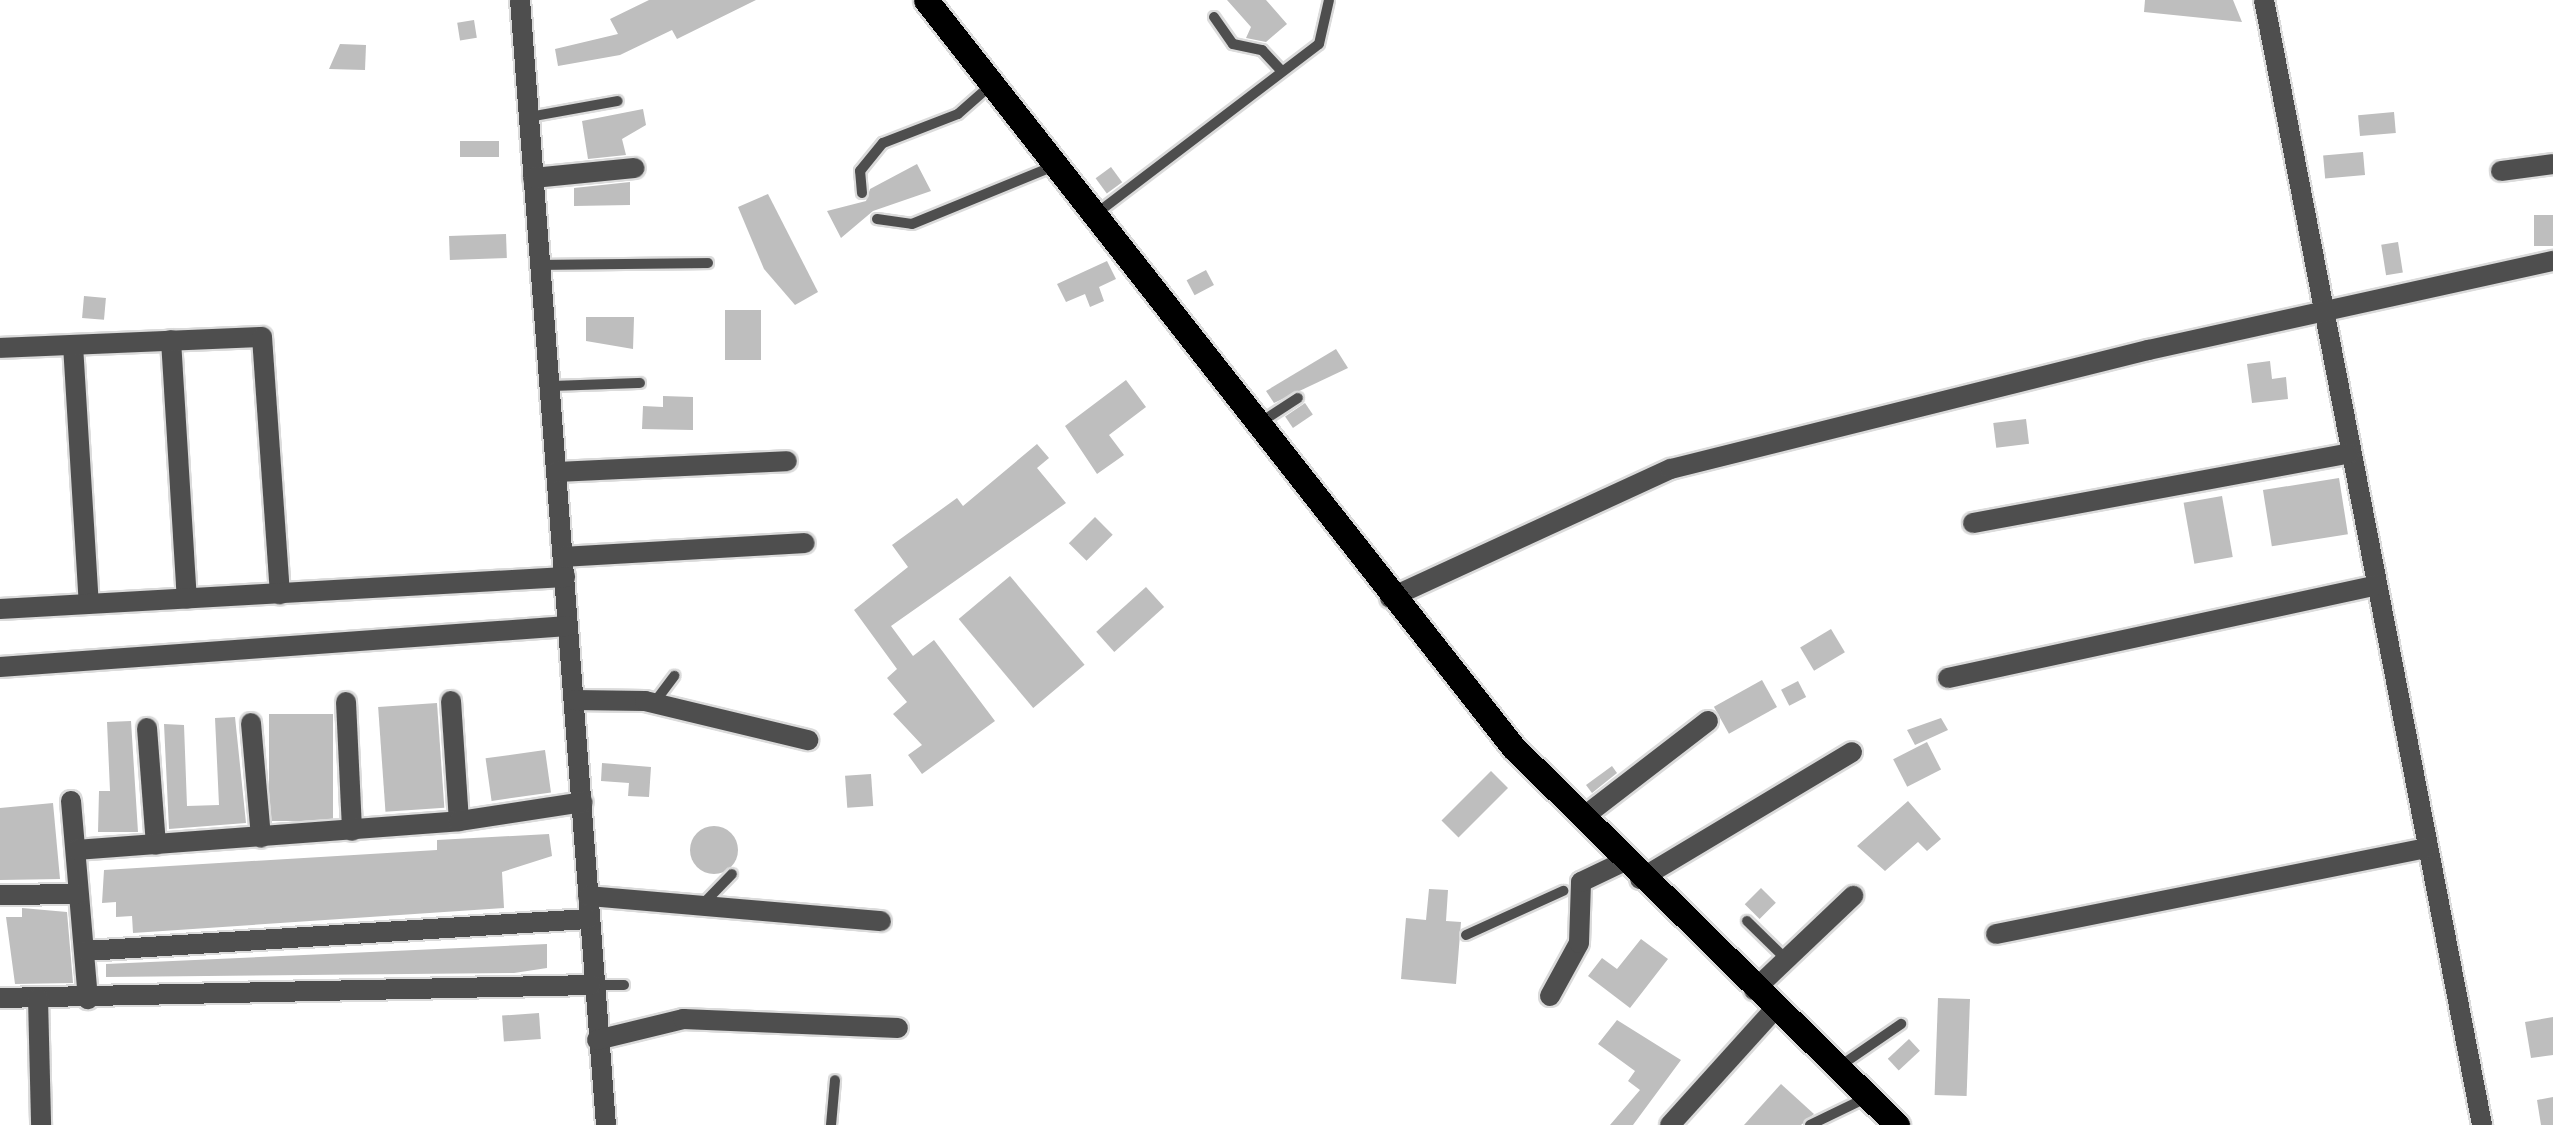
<!DOCTYPE html>
<style>
body{margin:0}
#map{position:relative;width:2553px;height:1125px;overflow:hidden;background:#fff;font-family:"Asap Condensed",sans-serif}
div>[style]{position:absolute}
.building>*{inset:0;background:#bebebe;transform-origin:0 0}
.round{border-radius:50%}
.roads{filter:drop-shadow(2px 0 #dbdbdb) drop-shadow(-2px 0 #dbdbdb) drop-shadow(0 2px #dbdbdb) drop-shadow(0 -2px #dbdbdb)}
.service>*{height:10px;margin:-5px;padding:0 5px;transform-origin:5px;border-radius:5px;background:#4e4e4e}
.minor>*{height:20px;margin:-10px;padding:0 10px;transform-origin:10px;border-radius:10px;background:#4e4e4e}
.primary>*{height:25px;margin:-12.5px;padding:0 12.5px;transform-origin:12.5px;border-radius:12.5px;background:#000}
span{translate:-50% -50%;white-space:nowrap;text-align:center;line-height:1.15;-webkit-text-stroke:10px #fff;paint-order:stroke}
</style>
<div id="map">
<div class="building">
<i style="clip-path:polygon(649px 0,756px 0,677px 39px,672px 30px,620px 55px,558px 66px,555px 49px,618px 34px,610px 19px)"></i>
<i style="clip-path:polygon(1227px 0,1266px 0,1287px 24px,1266px 42px,1246px 38px,1251px 27px)"></i>
<i style="clip-path:polygon(2145px 0,2233px 0,2242px 22px,2144px 12px)"></i>
<i style="left:474px;top:20px;width:18px;height:17px;rotate:81deg"></i>
<i style="clip-path:polygon(340px 44px,366px 45px,365px 70px,329px 69px)"></i>
<i style="clip-path:polygon(643px 109px,646px 125px,622px 139px,626px 155px,588px 159px,582px 121px)"></i>
<i style="left:2394px;top:112px;width:21px;height:36px;rotate:85deg"></i>
<i style="left:499px;top:141px;width:16px;height:39px;rotate:90deg"></i>
<i style="left:2363px;top:152px;width:23px;height:40px;rotate:85deg"></i>
<i style="clip-path:polygon(917px 164px,931px 191px,873px 211px,841px 238px,827px 211px,866px 201px,870px 189px)"></i>
<i style="left:1111px;top:167px;width:19px;height:19px;rotate:54deg"></i>
<i style="clip-path:polygon(630px 182px,630px 205px,574px 206px,574px 188px)"></i>
<i style="clip-path:polygon(768px 194px,818px 292px,795px 305px,764px 269px,738px 207px)"></i>
<i style="left:2553px;top:215px;width:31px;height:19px;rotate:90deg"></i>
<i style="left:506px;top:234px;width:24px;height:57px;rotate:88deg"></i>
<i style="left:2398px;top:242px;width:31px;height:17px;rotate:81deg"></i>
<i style="clip-path:polygon(1107px 261px,1116px 279px,1099px 287px,1104px 301px,1090px 307px,1085px 294px,1066px 302px,1057px 284px)"></i>
<i style="left:1206px;top:270px;width:17px;height:22px;rotate:62deg"></i>
<i style="left:84px;top:296px;width:22px;height:22px;rotate:5deg"></i>
<i style="left:725px;top:310px;width:36px;height:50px"></i>
<i style="clip-path:polygon(586px 317px,634px 317px,633px 349px,586px 341px)"></i>
<i style="clip-path:polygon(1336px 349px,1348px 368px,1274px 403px,1266px 391px)"></i>
<i style="clip-path:polygon(2270px 361px,2272px 379px,2286px 377px,2288px 399px,2252px 403px,2247px 364px)"></i>
<i style="clip-path:polygon(1126px 380px,1146px 407px,1109px 435px,1124px 455px,1097px 474px,1065px 426px)"></i>
<i style="clip-path:polygon(663px 396px,693px 397px,693px 430px,642px 429px,643px 406px,663px 407px)"></i>
<i style="left:1305px;top:403px;width:14px;height:24px;rotate:56deg"></i>
<i style="left:2026px;top:419px;width:25px;height:33px;rotate:83deg"></i>
<i style="clip-path:polygon(1037px 444px,1049px 458px,1037px 468px,1066px 503px,891px 626px,913px 656px,934px 640px,995px 721px,922px 774px,908px 755px,922px 745px,893px 714px,907px 702px,887px 678px,897px 669px,854px 610px,908px 567px,892px 545px,957px 498px,963px 506px)"></i>
<i style="left:2339px;top:478px;width:57px;height:77px;rotate:81deg"></i>
<i style="left:2222px;top:496px;width:62px;height:39px;rotate:80deg"></i>
<i style="left:1095px;top:517px;width:25px;height:37px;rotate:45deg"></i>
<i style="left:1010px;top:576px;width:116px;height:67px;rotate:50deg"></i>
<i style="left:1146px;top:587px;width:27px;height:67px;rotate:48deg"></i>
<i style="left:1831px;top:629px;width:27px;height:36px;rotate:59deg"></i>
<i style="left:1762px;top:680px;width:31px;height:55px;rotate:61deg"></i>
<i style="left:1798px;top:681px;width:18px;height:19px;rotate:63deg"></i>
<i style="left:437px;top:703px;width:105px;height:59px;rotate:86deg"></i>
<i style="left:269px;top:714px;width:64px;height:107px"></i>
<i style="clip-path:polygon(235px 717px,246px 823px,169px 829px,164px 724px,184px 725px,187px 806px,219px 805px,215px 718px)"></i>
<i style="clip-path:polygon(1941px 718px,1948px 730px,1915px 745px,1907px 730px)"></i>
<i style="clip-path:polygon(131px 721px,138px 832px,98px 832px,99px 791px,110px 791px,107px 722px)"></i>
<i style="left:1927px;top:742px;width:31px;height:38px;rotate:63deg"></i>
<i style="left:545px;top:750px;width:43px;height:60px;rotate:82deg"></i>
<i style="clip-path:polygon(602px 763px,651px 767px,649px 797px,628px 796px,629px 783px,601px 781px)"></i>
<i style="clip-path:polygon(1612px 766px,1617px 773px,1592px 793px,1586px 785px)"></i>
<i style="left:1491px;top:771px;width:24px;height:70px;rotate:45deg"></i>
<i style="left:871px;top:774px;width:32px;height:26px;rotate:86deg"></i>
<i style="clip-path:polygon(1908px 801px,1941px 839px,1927px 851px,1918px 842px,1885px 871px,1857px 846px)"></i>
<i style="clip-path:polygon(53px 803px,60px 879px,0 880px,0 808px)"></i>
<i class="round" style="left:690px;top:826px;width:48px;height:48px"></i>
<i style="clip-path:polygon(549px 834px,552px 856px,502px 872px,504px 908px,133px 933px,132px 916px,116px 917px,116px 902px,102px 903px,104px 870px,437px 850px,437px 840px)"></i>
<i style="left:1761px;top:888px;width:21px;height:23px;rotate:45deg"></i>
<i style="clip-path:polygon(1429px 889px,1448px 890px,1446px 921px,1461px 922px,1456px 984px,1401px 979px,1406px 918px,1426px 920px)"></i>
<i style="clip-path:polygon(22px 908px,67px 912px,73px 983px,15px 984px,6px 917px,22px 917px)"></i>
<i style="clip-path:polygon(1641px 939px,1668px 959px,1630px 1008px,1588px 976px,1602px 958px,1617px 969px)"></i>
<i style="clip-path:polygon(547px 944px,547px 968px,514px 973px,106px 977px,106px 964px)"></i>
<i style="left:1938px;top:998px;width:32px;height:97px;rotate:2deg"></i>
<i style="left:539px;top:1013px;width:26px;height:37px;rotate:86deg"></i>
<i style="clip-path:polygon(2553px 1017px,2553px 1055px,2531px 1058px,2525px 1022px)"></i>
<i style="clip-path:polygon(1617px 1020px,1681px 1060px,1633px 1125px,1610px 1125px,1640px 1090px,1628px 1081px,1635px 1071px,1598px 1044px)"></i>
<i style="left:1909px;top:1039px;width:16px;height:29px;rotate:47deg"></i>
<i style="clip-path:polygon(1781px 1084px,1814px 1114px,1801px 1125px,1744px 1125px)"></i>
<i style="clip-path:polygon(2553px 1097px,2553px 1125px,2541px 1125px,2537px 1100px)"></i>
</div>
<div class="roads">
<div class="service">
<i style="left:1214px;top:17px;width:33px;rotate:55deg"></i>
<i style="left:1233px;top:44px;width:30px;rotate:12deg"></i>
<i style="left:1262px;top:50px;width:26px;rotate:47deg"></i>
<i style="left:529px;top:117px;width:90px;rotate:-10.2deg"></i>
<i style="left:862px;top:193px;width:22px;rotate:-95deg"></i>
<i style="left:860px;top:171px;width:36px;rotate:-51deg"></i>
<i style="left:883px;top:143px;width:80px;rotate:-21.1deg"></i>
<i style="left:958px;top:114px;width:45px;rotate:-41.4deg"></i>
<i style="left:1097px;top:213px;width:279px;rotate:-37.3deg"></i>
<i style="left:1319px;top:44px;width:45px;rotate:-77.2deg"></i>
<i style="left:877px;top:219px;width:35px;rotate:8deg"></i>
<i style="left:912px;top:224px;width:153px;rotate:-22.2deg"></i>
<i style="left:541px;top:265px;width:167px;rotate:-0.7deg"></i>
<i style="left:550px;top:386px;width:90px;rotate:-1.9deg"></i>
<i style="left:1261px;top:422px;width:44px;rotate:-33deg"></i>
<i style="left:654px;top:703px;width:34px;rotate:-53deg"></i>
<i style="left:702px;top:905px;width:43px;rotate:-45.9deg"></i>
<i style="left:1747px;top:921px;width:54px;rotate:44.3deg"></i>
<i style="left:1466px;top:935px;width:107px;rotate:-24.4deg"></i>
<i style="left:595px;top:985px;width:29px"></i>
<i style="left:1837px;top:1068px;width:78px;rotate:-34.5deg"></i>
<i style="left:831px;top:1125px;width:45px;rotate:-84.9deg"></i>
<i style="left:1810px;top:1125px;width:62px;rotate:-25.7deg"></i>
</div>
<div class="minor">
<i style="left:520px;top:0;width:1128px;rotate:85.63deg"></i>
<i style="left:2264px;top:0;width:1146px;rotate:79.03deg"></i>
<i style="left:2501px;top:171px;width:52px;rotate:-7.7deg"></i>
<i style="left:533px;top:178px;width:102px;rotate:-5.6deg"></i>
<i style="left:171px;top:340px;width:259px;rotate:86.5deg"></i>
<i style="left:73px;top:345px;width:259px;rotate:86.5deg"></i>
<i style="left:0;top:348px;width:262px;rotate:-2.4deg"></i>
<i style="left:262px;top:337px;width:258px;rotate:86deg"></i>
<i style="left:556px;top:472px;width:231px;rotate:-2.7deg"></i>
<i style="left:1973px;top:523px;width:382px;rotate:-10.5deg"></i>
<i style="left:563px;top:557px;width:242px;rotate:-3.3deg"></i>
<i style="left:1390px;top:598px;width:309px;rotate:-24.7deg"></i>
<i style="left:1671px;top:469px;width:492px;rotate:-14deg"></i>
<i style="left:2148px;top:350px;width:415px;rotate:-12.4deg"></i>
<i style="left:0;top:609px;width:566px;rotate:-3.24deg"></i>
<i style="left:0;top:667px;width:569px;rotate:-4.13deg"></i>
<i style="left:1948px;top:678px;width:437px;rotate:-12.2deg"></i>
<i style="left:575px;top:700px;width:70px;rotate:0.8deg"></i>
<i style="left:645px;top:701px;width:168px;rotate:13.5deg"></i>
<i style="left:451px;top:701px;width:120px;rotate:86.2deg"></i>
<i style="left:346px;top:702px;width:129px;rotate:87.3deg"></i>
<i style="left:251px;top:723px;width:115px;rotate:85deg"></i>
<i style="left:147px;top:728px;width:117px;rotate:85.6deg"></i>
<i style="left:71px;top:801px;width:199px;rotate:85.1deg"></i>
<i style="left:1582px;top:818px;width:159px;rotate:-37.6deg"></i>
<i style="left:76px;top:850px;width:384px;rotate:-4.3deg"></i>
<i style="left:459px;top:821px;width:125px;rotate:-8.7deg"></i>
<i style="left:1640px;top:879px;width:247px;rotate:-30.9deg"></i>
<i style="left:0;top:895px;width:78px;rotate:-0.7deg"></i>
<i style="left:588px;top:896px;width:294px;rotate:4.9deg"></i>
<i style="left:1996px;top:934px;width:438px;rotate:-11.3deg"></i>
<i style="left:86px;top:951px;width:503px;rotate:-3.65deg"></i>
<i style="left:1754px;top:990px;width:137px;rotate:-43.5deg"></i>
<i style="left:1550px;top:996px;width:60px;rotate:-61.3deg"></i>
<i style="left:1579px;top:943px;width:61px;rotate:-88.1deg"></i>
<i style="left:1581px;top:882px;width:47px;rotate:-25.5deg"></i>
<i style="left:0;top:998px;width:591px;rotate:-1.26deg"></i>
<i style="left:38px;top:998px;width:127px;rotate:88.6deg"></i>
<i style="left:597px;top:1040px;width:89px;rotate:-13.7deg"></i>
<i style="left:683px;top:1019px;width:215px;rotate:2.4deg"></i>
<i style="left:1670px;top:1125px;width:155px;rotate:-47.9deg"></i>
</div>
<div class="primary">
<i style="left:926px;top:0;width:950px;rotate:51.84deg"></i>
<i style="left:1513px;top:747px;width:539px;rotate:44.55deg"></i>
</div>
</div>
</div>
